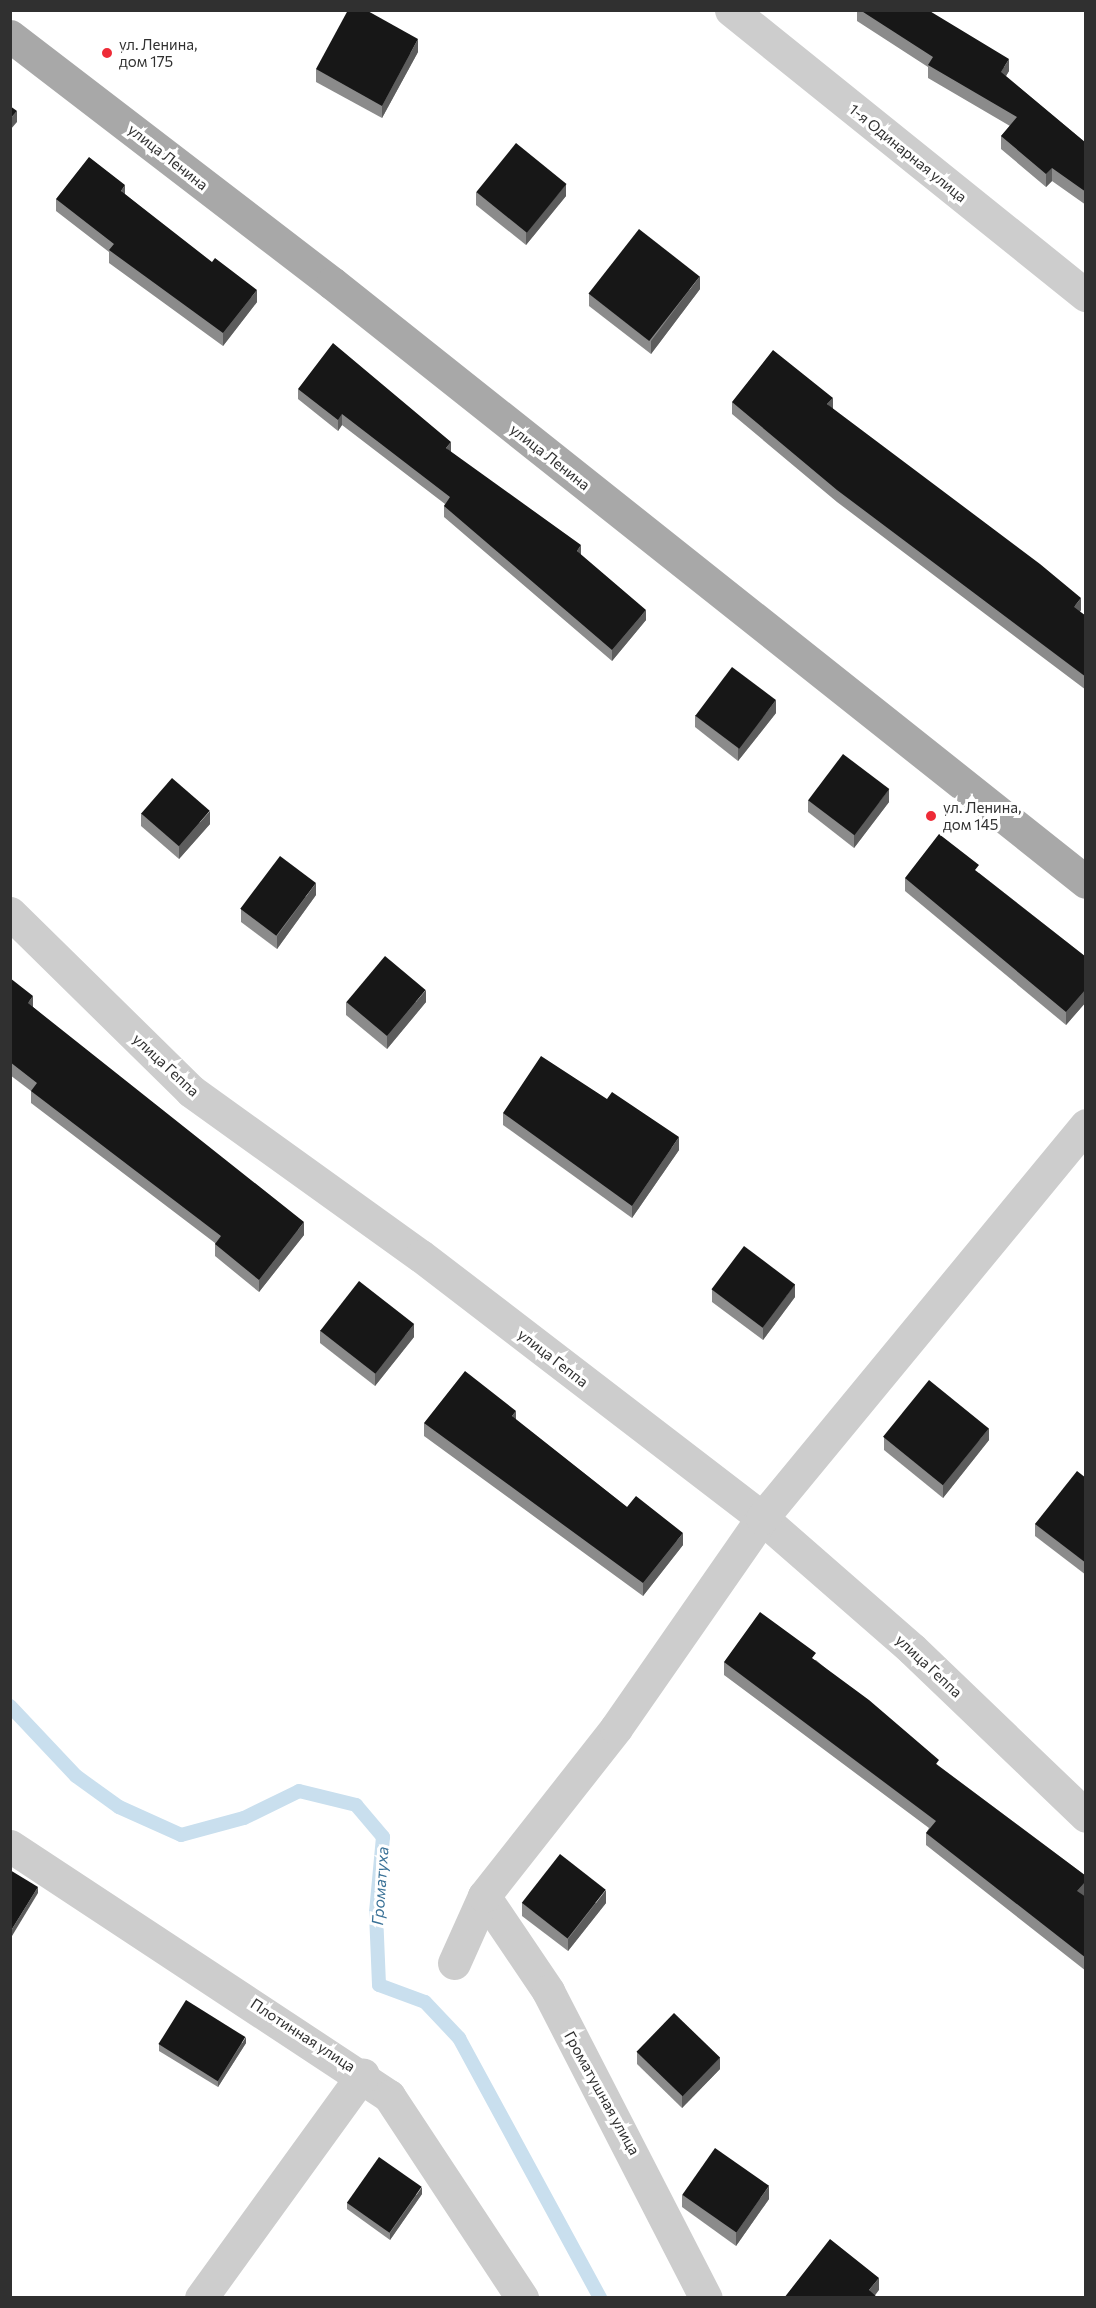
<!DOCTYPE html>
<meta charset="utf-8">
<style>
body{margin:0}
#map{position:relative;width:1096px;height:2308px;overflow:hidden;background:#fff;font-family:Commissioner,sans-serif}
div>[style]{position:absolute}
.stream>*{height:14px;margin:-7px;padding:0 7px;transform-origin:7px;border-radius:7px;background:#c9dfee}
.minor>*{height:33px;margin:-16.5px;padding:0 16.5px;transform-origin:16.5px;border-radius:16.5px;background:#cdcdcd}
.primary>*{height:33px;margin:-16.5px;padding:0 16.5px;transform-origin:16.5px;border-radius:16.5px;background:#a8a8a8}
.wall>*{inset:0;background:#8b8b8b}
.shaded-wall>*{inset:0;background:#5d5d5d}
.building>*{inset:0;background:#171717;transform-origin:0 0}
.dots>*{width:16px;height:16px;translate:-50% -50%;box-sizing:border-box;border:3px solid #fff;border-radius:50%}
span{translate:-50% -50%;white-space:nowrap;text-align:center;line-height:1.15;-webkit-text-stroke:6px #fff;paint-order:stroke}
.poi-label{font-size:15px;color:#303030}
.left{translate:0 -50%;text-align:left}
.street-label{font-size:15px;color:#303030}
.water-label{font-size:16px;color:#397197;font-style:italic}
.frame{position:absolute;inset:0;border:12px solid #303030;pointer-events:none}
</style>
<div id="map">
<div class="stream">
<i style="left:10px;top:1706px;width:96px;rotate:46.7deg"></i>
<i style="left:76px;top:1776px;width:53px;rotate:35.8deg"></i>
<i style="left:119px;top:1807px;width:68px;rotate:24.3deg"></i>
<i style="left:181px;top:1835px;width:65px;rotate:-15.1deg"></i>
<i style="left:244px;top:1818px;width:61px;rotate:-26.1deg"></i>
<i style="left:299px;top:1791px;width:59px;rotate:13.8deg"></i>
<i style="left:356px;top:1805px;width:42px;rotate:49.8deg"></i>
<i style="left:383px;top:1837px;width:76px;rotate:95.3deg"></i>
<i style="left:376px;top:1913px;width:72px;rotate:87.6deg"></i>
<i style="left:379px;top:1985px;width:49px;rotate:20.3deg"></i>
<i style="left:425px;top:2002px;width:50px;rotate:46.6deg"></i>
<i style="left:459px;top:2038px;width:296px;rotate:61.5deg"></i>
</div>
<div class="minor">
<i style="left:731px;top:10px;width:455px;rotate:38.8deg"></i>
<i style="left:10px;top:913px;width:254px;rotate:44.5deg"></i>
<i style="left:191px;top:1091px;width:283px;rotate:35.7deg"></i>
<i style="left:421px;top:1256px;width:430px;rotate:37.5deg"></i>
<i style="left:762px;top:1518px;width:199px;rotate:41.1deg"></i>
<i style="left:912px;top:1649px;width:241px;rotate:43.8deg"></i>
<i style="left:10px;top:1846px;width:454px;rotate:33.4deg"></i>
<i style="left:389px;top:2096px;width:242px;rotate:56.6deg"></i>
<i style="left:484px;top:1896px;width:115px;rotate:56deg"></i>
<i style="left:548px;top:1991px;width:345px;rotate:62.8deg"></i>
<i style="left:454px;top:1963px;width:73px;rotate:-65.9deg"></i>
<i style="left:484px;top:1896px;width:214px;rotate:-51.8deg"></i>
<i style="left:616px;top:1728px;width:256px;rotate:-55.2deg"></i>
<i style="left:762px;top:1518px;width:509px;rotate:-50.5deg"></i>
<i style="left:201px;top:2298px;width:276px;rotate:-54.1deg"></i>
</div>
<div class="primary">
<i style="left:10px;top:36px;width:406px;rotate:37.5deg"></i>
<i style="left:332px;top:283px;width:963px;rotate:38.46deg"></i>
</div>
<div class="wall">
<i style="clip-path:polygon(857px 10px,928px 10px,1009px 71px,1006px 76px,1086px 143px,1086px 205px,1052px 181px,1046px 187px,1001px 149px,1001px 136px,1010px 126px,928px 78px,928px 67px,857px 21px)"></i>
<i style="clip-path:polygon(418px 52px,382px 118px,316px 82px,316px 69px)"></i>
<i style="clip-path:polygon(476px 192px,566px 196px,526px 245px,476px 205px)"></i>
<i style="clip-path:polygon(125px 194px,257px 302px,223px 346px,109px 263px,109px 252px,56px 211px,56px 199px)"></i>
<i style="clip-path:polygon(700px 289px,651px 354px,589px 306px,589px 294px)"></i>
<i style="clip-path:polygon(298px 389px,451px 452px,581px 555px,646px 620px,612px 661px,444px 517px,444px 506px,445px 504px,342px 425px,338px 431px,298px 399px)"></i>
<i style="clip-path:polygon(732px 402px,833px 409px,1081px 610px,1080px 612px,1086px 616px,1086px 690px,837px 502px,732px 414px)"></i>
<i style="clip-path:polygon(776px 713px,738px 761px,695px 727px,695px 715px)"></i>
<i style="clip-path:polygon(808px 800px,889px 802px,854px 848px,808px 812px)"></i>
<i style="clip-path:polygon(141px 813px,210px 824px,179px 859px,141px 826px)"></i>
<i style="clip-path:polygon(979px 873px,1086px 957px,1086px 1002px,1066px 1025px,905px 891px,905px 878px)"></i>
<i style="clip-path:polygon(316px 895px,277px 949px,241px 922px,241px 909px)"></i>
<i style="clip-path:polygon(10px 978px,33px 1007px,304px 1235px,259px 1292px,215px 1256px,215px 1243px,31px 1103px,31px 1091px,10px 1075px)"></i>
<i style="clip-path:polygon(346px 1002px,426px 1002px,387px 1049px,346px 1015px)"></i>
<i style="clip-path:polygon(503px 1113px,679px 1150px,632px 1218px,503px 1125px)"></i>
<i style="clip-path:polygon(712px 1289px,795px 1297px,763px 1340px,712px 1302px)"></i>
<i style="clip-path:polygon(320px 1330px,414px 1337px,375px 1386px,320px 1343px)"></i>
<i style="clip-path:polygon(516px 1420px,627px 1507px,683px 1545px,643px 1596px,424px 1436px,424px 1423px)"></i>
<i style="clip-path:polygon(884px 1437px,989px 1440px,943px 1498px,884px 1450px)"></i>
<i style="clip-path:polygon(1086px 1478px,1086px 1575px,1035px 1536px,1035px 1524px)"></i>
<i style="clip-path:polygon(816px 1660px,939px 1766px,1086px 1876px,1086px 1893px,1084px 1895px,1086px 1897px,1086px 1971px,926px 1845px,926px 1833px,929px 1828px,724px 1675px,724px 1662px)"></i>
<i style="clip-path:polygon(522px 1903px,606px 1903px,568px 1951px,522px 1916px)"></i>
<i style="clip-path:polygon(246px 2043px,218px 2087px,159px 2051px,159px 2044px)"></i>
<i style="clip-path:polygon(637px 2052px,720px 2069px,682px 2108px,637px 2064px)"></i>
<i style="clip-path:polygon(422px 2194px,390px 2240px,347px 2209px,347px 2203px)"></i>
<i style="clip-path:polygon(682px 2195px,769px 2199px,736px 2246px,682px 2207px)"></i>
</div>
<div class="shaded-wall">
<i style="clip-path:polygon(418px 39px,418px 52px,382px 118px,382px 106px)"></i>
<i style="clip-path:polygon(1009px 59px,1009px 71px,1001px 84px,1001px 72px)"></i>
<i style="clip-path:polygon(17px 111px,17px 122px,10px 130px,10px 119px)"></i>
<i style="clip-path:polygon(1052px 168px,1052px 181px,1046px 187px,1046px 174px)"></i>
<i style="clip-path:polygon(566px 184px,566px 196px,526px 245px,526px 233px)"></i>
<i style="clip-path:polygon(125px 185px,125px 198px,121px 191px)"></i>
<i style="clip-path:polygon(700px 276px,700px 289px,651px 354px,651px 341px)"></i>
<i style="clip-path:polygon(257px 290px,257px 302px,223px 346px,223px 333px)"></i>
<i style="clip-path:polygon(833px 398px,833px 410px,827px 404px)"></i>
<i style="clip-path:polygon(342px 414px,342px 425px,338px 431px,338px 420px)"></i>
<i style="clip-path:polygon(451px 442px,451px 453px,446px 448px)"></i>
<i style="clip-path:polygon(581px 545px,581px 556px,577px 551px)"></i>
<i style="clip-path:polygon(1081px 598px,1081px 610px,1074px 619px,1074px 607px)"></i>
<i style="clip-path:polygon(646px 610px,646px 620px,612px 661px,612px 650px)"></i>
<i style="clip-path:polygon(776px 700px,776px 713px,738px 761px,738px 748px)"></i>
<i style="clip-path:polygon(889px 789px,889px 802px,854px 848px,854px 835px)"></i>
<i style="clip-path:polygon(210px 811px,210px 824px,179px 859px,179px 846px)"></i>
<i style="clip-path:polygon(316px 883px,316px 895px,277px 949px,277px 936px)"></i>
<i style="clip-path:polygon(1086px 989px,1086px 1002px,1066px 1025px,1066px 1012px)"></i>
<i style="clip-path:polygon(426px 990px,426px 1002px,387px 1049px,387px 1036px)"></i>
<i style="clip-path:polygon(33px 996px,33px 1008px,28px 1003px)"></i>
<i style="clip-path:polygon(679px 1137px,679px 1150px,632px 1218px,632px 1206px)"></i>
<i style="clip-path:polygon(304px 1222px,304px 1235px,259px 1292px,259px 1280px)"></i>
<i style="clip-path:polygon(795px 1284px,795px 1297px,763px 1340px,763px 1327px)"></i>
<i style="clip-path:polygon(414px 1324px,414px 1337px,375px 1386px,375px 1374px)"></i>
<i style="clip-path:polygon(516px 1411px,516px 1423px,512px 1416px)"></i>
<i style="clip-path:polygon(989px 1428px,989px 1440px,943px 1498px,943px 1485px)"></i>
<i style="clip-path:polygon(683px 1533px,683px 1545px,643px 1596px,643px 1583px)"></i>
<i style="clip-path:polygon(1086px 1881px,1086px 1893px,1077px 1903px,1077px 1891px)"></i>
<i style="clip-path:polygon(38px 1887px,38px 1893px,12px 1936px,12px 1929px)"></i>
<i style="clip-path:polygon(606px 1890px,606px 1903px,568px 1951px,568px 1939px)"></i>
<i style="clip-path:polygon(246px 2037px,246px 2043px,218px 2087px,218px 2081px)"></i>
<i style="clip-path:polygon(720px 2057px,720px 2069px,682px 2108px,682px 2095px)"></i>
<i style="clip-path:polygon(769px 2186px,769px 2199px,736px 2246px,736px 2233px)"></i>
<i style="clip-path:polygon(422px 2187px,422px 2194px,390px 2240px,390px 2233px)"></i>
<i style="clip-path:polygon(879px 2278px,879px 2290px,873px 2298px,869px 2290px)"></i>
</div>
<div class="building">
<i style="clip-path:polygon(348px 10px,366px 10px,418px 39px,382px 106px,316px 69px)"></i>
<i style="clip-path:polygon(860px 10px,928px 10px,1009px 59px,1001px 72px,1086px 143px,1086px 192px,1052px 168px,1046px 174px,1001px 136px,1017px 117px,928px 65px,933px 57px)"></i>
<i style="clip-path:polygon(10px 106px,17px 111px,10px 119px)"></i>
<i style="left:516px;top:143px;width:65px;height:63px;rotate:39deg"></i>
<i style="clip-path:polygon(89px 157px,125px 185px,121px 191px,212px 262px,215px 258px,257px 290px,223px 333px,109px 250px,114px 244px,56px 199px)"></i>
<i style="left:639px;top:229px;width:77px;height:82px;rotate:38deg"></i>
<i style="clip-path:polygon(333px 343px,451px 442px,446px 448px,581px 545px,577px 551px,646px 610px,612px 650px,444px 506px,450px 497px,342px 414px,338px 420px,298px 389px)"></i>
<i style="clip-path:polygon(773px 350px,833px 398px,827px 404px,1040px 564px,1081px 598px,1074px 607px,1086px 616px,1086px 677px,837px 490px,732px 402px)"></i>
<i style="left:732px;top:667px;width:55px;height:61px;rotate:37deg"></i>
<i style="left:843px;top:754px;width:58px;height:58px;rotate:37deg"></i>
<i style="left:172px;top:778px;width:50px;height:47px;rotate:41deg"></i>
<i style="clip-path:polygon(939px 834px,979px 865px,975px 870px,1086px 957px,1086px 989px,1066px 1012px,905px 878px)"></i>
<i style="left:280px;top:856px;width:45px;height:66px;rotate:37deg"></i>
<i style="left:385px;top:956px;width:53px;height:60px;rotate:40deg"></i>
<i style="clip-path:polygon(10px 978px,33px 996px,28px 1003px,304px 1222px,259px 1280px,215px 1244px,221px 1236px,31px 1091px,37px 1083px,10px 1062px)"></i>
<i style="clip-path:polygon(541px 1056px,607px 1099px,612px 1092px,679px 1137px,632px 1206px,503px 1113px)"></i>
<i style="left:744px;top:1246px;width:64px;height:54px;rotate:37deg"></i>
<i style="left:359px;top:1281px;width:70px;height:63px;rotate:38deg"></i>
<i style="clip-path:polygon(465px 1371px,516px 1411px,512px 1416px,627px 1507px,636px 1496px,683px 1533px,643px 1583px,424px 1423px)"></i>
<i style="left:929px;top:1380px;width:77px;height:73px;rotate:39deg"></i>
<i style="clip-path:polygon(1077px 1471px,1086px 1478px,1086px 1563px,1035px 1524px)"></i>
<i style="clip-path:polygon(760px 1612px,816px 1653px,812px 1658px,869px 1700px,939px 1760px,936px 1764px,1086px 1876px,1086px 1881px,1077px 1891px,1086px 1897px,1086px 1958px,926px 1833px,936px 1821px,724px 1662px)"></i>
<i style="left:560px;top:1854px;width:58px;height:62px;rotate:38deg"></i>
<i style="clip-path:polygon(10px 1870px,38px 1887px,12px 1929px,10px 1928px)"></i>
<i style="left:186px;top:2000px;width:70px;height:52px;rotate:32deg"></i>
<i style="left:674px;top:2013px;width:64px;height:54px;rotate:44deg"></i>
<i style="left:715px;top:2148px;width:66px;height:57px;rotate:35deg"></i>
<i style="left:379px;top:2157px;width:52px;height:56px;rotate:35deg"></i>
<i style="clip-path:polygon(830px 2239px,879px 2278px,869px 2290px,878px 2298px,784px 2298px)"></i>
</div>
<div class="dots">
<i style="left:107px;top:53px;background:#ee2b37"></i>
<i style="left:931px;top:816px;background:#ee2b37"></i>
</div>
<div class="poi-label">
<span class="left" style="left:119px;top:53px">ул. Ленина,<br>дом 175</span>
<span class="left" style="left:943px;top:816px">ул. Ленина,<br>дом 145</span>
</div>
<div class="street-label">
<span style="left:908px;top:153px;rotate:39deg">1-я Одинарная улица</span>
<span style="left:168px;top:157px;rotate:38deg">улица Ленина</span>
<span style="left:550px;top:457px;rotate:38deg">улица Ленина</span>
<span style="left:166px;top:1065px;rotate:43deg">улица Геппа</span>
<span style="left:553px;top:1358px;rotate:38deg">улица Геппа</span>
<span style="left:929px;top:1666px;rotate:43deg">улица Геппа</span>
<span style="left:303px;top:2035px;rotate:33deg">Плотинная улица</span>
<span style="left:602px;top:2093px;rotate:61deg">Громатушная улица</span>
</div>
<div class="water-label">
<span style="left:380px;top:1886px;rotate:-86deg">Громатуха</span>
</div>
<div class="frame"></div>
</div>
